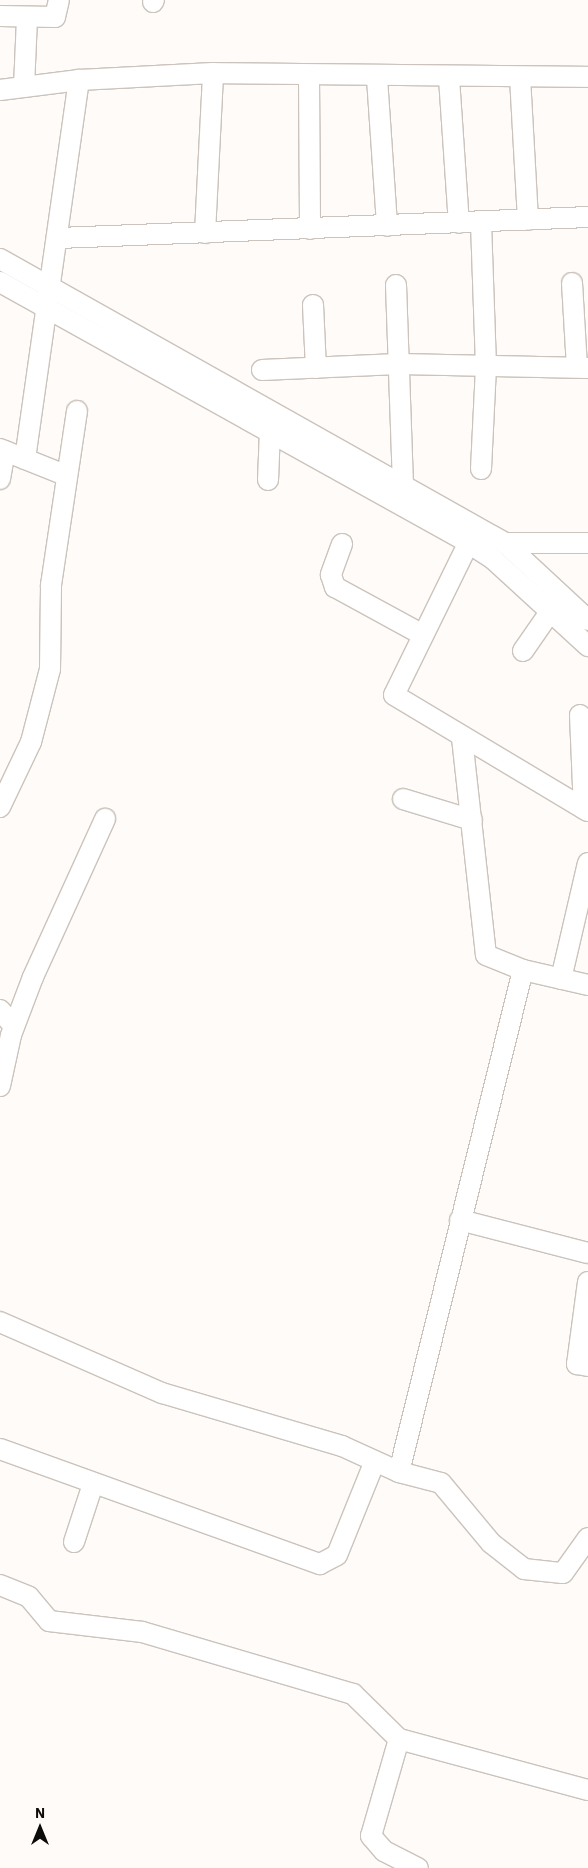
<!DOCTYPE html>
<style>
body{margin:0}
#map{position:relative;width:588px;height:1868px;overflow:hidden;background:#fefbf8;font-family:"IBM Plex Sans",sans-serif}
div>[style]{position:absolute}
.roads{filter:drop-shadow(1px 0 #cbc3bc) drop-shadow(-1px 0 #cbc3bc) drop-shadow(0 1px #cbc3bc) drop-shadow(0 -1px #cbc3bc)}
.minor>*{height:20px;margin:-10px;padding:0 10px;transform-origin:10px;border-radius:10px;background:#fff}
span{translate:-50% -50%;white-space:nowrap;text-align:center;line-height:1.15;-webkit-text-stroke:5px #fefbf8;paint-order:stroke}
.north{position:absolute;left:15px;top:1803px;width:50px;height:50px;-webkit-text-stroke:4px #fefbf8;paint-order:stroke;rotate:0deg;font-size:14px;font-weight:700;line-height:20px;text-align:center;color:#0d0b09}
.north::after{content:'';display:block;margin:auto;width:18px;height:22px;background:#0d0b09;clip-path:polygon(50% 0,100% 100%,50% 72%,0 100%)}
</style>
<div id="map">
<div class="roads">
<div class="minor">
<i style="left:153px;top:2px;width:2px;rotate:-63deg"></i>
<i style="left:0;top:16px;width:55px;rotate:1deg"></i>
<i style="left:55px;top:17px;width:17px;rotate:-77deg"></i>
<i style="left:520px;top:77px;width:143px;rotate:86.8deg"></i>
<i style="left:309px;top:78px;width:151px;rotate:89.6deg"></i>
<i style="left:377px;top:78px;width:148px;rotate:86.1deg"></i>
<i style="left:449px;top:78px;width:145px;rotate:86.1deg"></i>
<i style="left:24px;top:87px;width:70px;rotate:-87.5deg"></i>
<i style="left:0;top:90px;width:80px;rotate:-7.2deg"></i>
<i style="left:79px;top:80px;width:134px;rotate:-3deg"></i>
<i style="left:213px;top:73px;width:375px;rotate:0.6deg"></i>
<i style="left:205px;top:233px;width:160px;rotate:-87.1deg"></i>
<i style="left:59px;top:238px;width:529px;rotate:-2.27deg"></i>
<i style="left:0;top:259px;width:579px;rotate:29.35deg"></i>
<i style="left:505px;top:543px;width:113px;rotate:42.9deg"></i>
<i style="left:0;top:282px;width:531px;rotate:29.08deg"></i>
<i style="left:464px;top:540px;width:35px;rotate:33deg"></i>
<i style="left:493px;top:559px;width:129px;rotate:42.5deg"></i>
<i style="left:572px;top:283px;width:84px;rotate:86.6deg"></i>
<i style="left:396px;top:285px;width:197px;rotate:88deg"></i>
<i style="left:313px;top:305px;width:63px;rotate:87.3deg"></i>
<i style="left:262px;top:370px;width:136px;rotate:-2.5deg"></i>
<i style="left:398px;top:364px;width:190px;rotate:1.2deg"></i>
<i style="left:0;top:449px;width:70px;rotate:21.8deg"></i>
<i style="left:25px;top:459px;width:383px;rotate:-81.9deg"></i>
<i style="left:481px;top:469px;width:103px;rotate:-87.2deg"></i>
<i style="left:486px;top:366px;width:144px;rotate:-92deg"></i>
<i style="left:0;top:479px;width:28px;rotate:-80deg"></i>
<i style="left:268px;top:480px;width:49px;rotate:-87.7deg"></i>
<i style="left:469px;top:542px;width:170px;rotate:116.1deg"></i>
<i style="left:394px;top:695px;width:226px;rotate:30.9deg"></i>
<i style="left:505px;top:543px;width:83px"></i>
<i style="left:342px;top:544px;width:33px;rotate:110deg"></i>
<i style="left:331px;top:575px;width:13px;rotate:72deg"></i>
<i style="left:335px;top:587px;width:100px;rotate:28.6deg"></i>
<i style="left:523px;top:651px;width:47px;rotate:-55.3deg"></i>
<i style="left:580px;top:715px;width:94px;rotate:87.6deg"></i>
<i style="left:462px;top:738px;width:218px;rotate:83.7deg"></i>
<i style="left:486px;top:955px;width:40px;rotate:22deg"></i>
<i style="left:523px;top:970px;width:67px;rotate:13deg"></i>
<i style="left:403px;top:799px;width:72px;rotate:16.9deg"></i>
<i style="left:0;top:807px;width:72px;rotate:-64.5deg"></i>
<i style="left:31px;top:742px;width:75px;rotate:-75.4deg"></i>
<i style="left:50px;top:669px;width:84px;rotate:-89.3deg"></i>
<i style="left:51px;top:585px;width:176px;rotate:-81.5deg"></i>
<i style="left:561px;top:979px;width:119px;rotate:-76.9deg"></i>
<i style="left:0;top:1010px;width:21px;rotate:49deg"></i>
<i style="left:0;top:1086px;width:52px;rotate:-77.8deg"></i>
<i style="left:11px;top:1035px;width:62px;rotate:-69.2deg"></i>
<i style="left:33px;top:977px;width:174px;rotate:-65.5deg"></i>
<i style="left:460px;top:1220px;width:132px;rotate:14.5deg"></i>
<i style="left:588px;top:1282px;width:83px;rotate:97.6deg"></i>
<i style="left:577px;top:1364px;width:11px;rotate:10deg"></i>
<i style="left:0;top:1322px;width:177px;rotate:23.7deg"></i>
<i style="left:162px;top:1393px;width:188px;rotate:16.4deg"></i>
<i style="left:342px;top:1446px;width:63px;rotate:24.5deg"></i>
<i style="left:399px;top:1472px;width:43px;rotate:14.7deg"></i>
<i style="left:441px;top:1483px;width:78px;rotate:50.2deg"></i>
<i style="left:491px;top:1543px;width:42px;rotate:38.2deg"></i>
<i style="left:524px;top:1569px;width:39px;rotate:6deg"></i>
<i style="left:563px;top:1573px;width:43px;rotate:-54.5deg"></i>
<i style="left:0;top:1449px;width:340px;rotate:19.8deg"></i>
<i style="left:320px;top:1564px;width:19px;rotate:-28deg"></i>
<i style="left:337px;top:1555px;width:101px;rotate:-68deg"></i>
<i style="left:399px;top:1472px;width:517px;rotate:-76.13deg"></i>
<i style="left:74px;top:1542px;width:61px;rotate:-71.9deg"></i>
<i style="left:0;top:1585px;width:31px;rotate:22deg"></i>
<i style="left:29px;top:1597px;width:31px;rotate:50deg"></i>
<i style="left:49px;top:1621px;width:94px;rotate:6.7deg"></i>
<i style="left:142px;top:1632px;width:220px;rotate:16.4deg"></i>
<i style="left:353px;top:1694px;width:64px;rotate:44.4deg"></i>
<i style="left:399px;top:1739px;width:196px;rotate:15.1deg"></i>
<i style="left:399px;top:1739px;width:101px;rotate:106.1deg"></i>
<i style="left:371px;top:1836px;width:20px;rotate:49deg"></i>
<i style="left:384px;top:1851px;width:38px;rotate:27deg"></i>
</div>
</div>
<div class="north">N</div>
</div>
